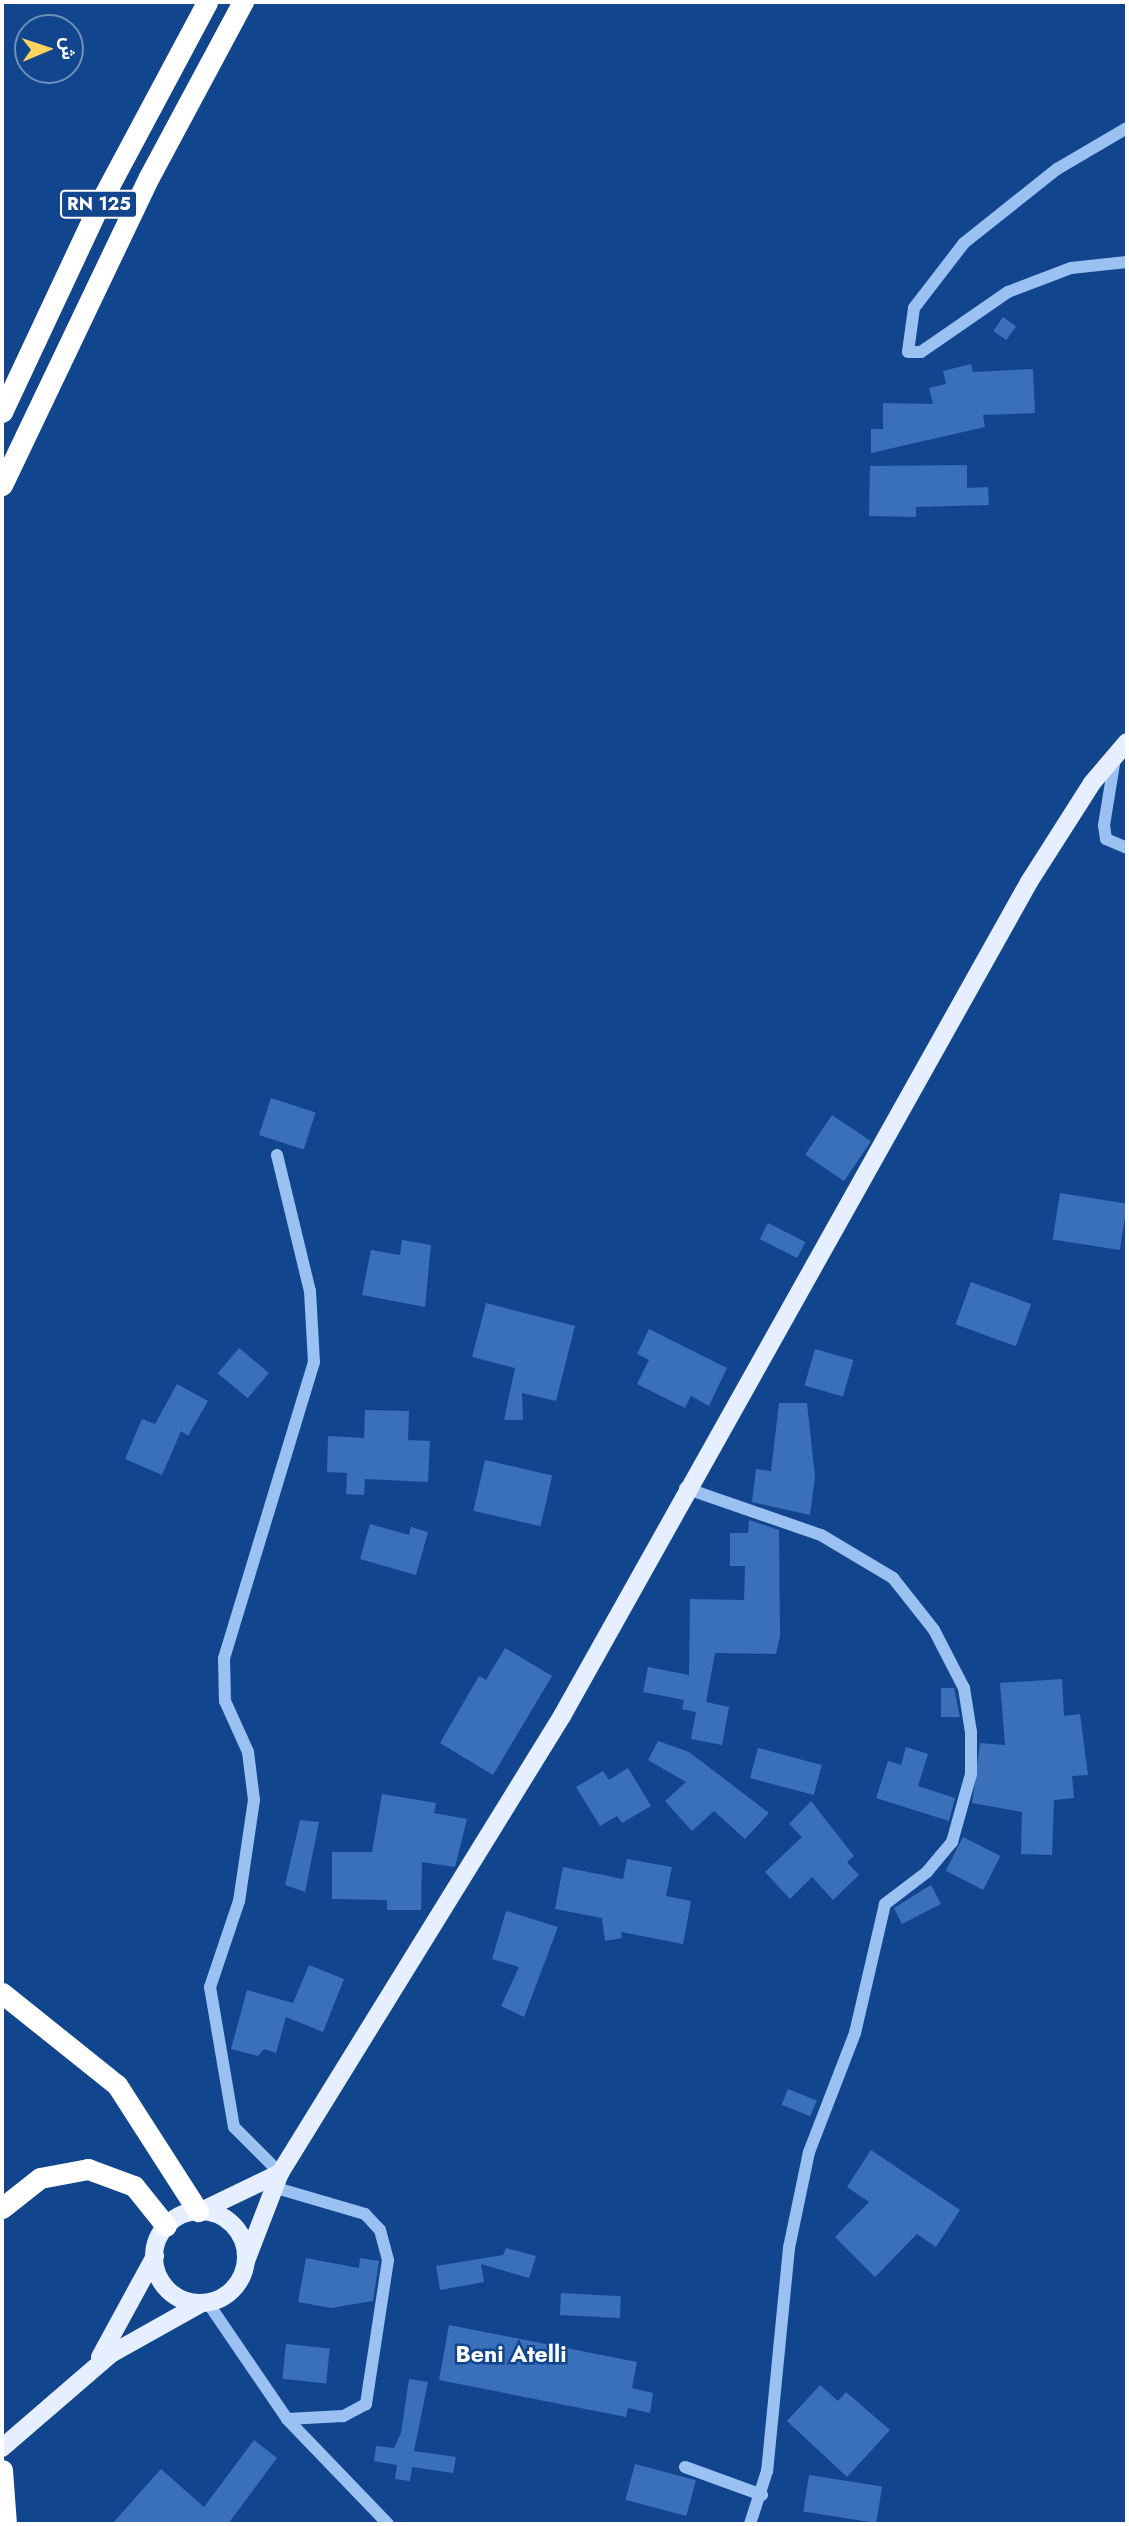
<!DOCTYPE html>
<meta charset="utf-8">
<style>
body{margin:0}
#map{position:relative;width:1129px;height:2526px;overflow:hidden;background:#11468f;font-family:Jost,Vazirmatn,sans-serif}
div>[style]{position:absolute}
.building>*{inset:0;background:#3970b9;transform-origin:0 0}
.minor>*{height:12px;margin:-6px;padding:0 6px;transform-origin:6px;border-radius:6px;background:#9bc1f2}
.major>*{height:18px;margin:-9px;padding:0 9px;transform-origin:9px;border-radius:9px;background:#e6efff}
.major>.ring{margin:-9px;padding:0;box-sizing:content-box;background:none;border:18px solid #e6efff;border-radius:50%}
.highway>*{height:21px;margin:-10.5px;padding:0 10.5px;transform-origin:10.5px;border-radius:10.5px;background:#fff}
span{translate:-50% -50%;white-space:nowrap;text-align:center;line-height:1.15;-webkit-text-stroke:5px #11468f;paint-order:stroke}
.shield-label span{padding:2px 5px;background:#11468f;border:2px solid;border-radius:5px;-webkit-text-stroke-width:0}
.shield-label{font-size:18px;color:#fff;font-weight:700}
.quarter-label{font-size:23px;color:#fff;font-weight:700}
.frame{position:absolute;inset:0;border:4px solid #fff;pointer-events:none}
.north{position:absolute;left:14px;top:14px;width:70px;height:70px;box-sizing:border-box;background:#11468f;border:2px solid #7090bc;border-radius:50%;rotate:88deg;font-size:19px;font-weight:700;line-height:28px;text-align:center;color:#fff}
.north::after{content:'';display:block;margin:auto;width:24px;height:32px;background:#ffd35c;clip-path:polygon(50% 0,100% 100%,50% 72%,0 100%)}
</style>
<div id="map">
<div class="building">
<i style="left:1003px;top:317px;width:16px;height:17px;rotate:35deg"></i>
<i style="clip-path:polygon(971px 364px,973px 372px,1033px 369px,1035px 413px,983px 415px,985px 427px,871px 453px,871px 429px,883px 429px,883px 403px,933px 404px,929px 388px,946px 384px,943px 371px)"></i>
<i style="clip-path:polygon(967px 465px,967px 488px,988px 487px,989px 505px,916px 507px,916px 517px,869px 516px,870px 466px)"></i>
<i style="left:271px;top:1098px;width:47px;height:39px;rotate:18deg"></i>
<i style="left:832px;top:1115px;width:47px;height:48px;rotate:34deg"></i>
<i style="left:1060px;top:1193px;width:68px;height:47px;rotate:9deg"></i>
<i style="left:768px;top:1223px;width:42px;height:18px;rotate:27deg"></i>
<i style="clip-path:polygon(402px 1240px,431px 1245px,425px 1307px,362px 1295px,371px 1250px,400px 1255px)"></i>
<i style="left:971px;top:1282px;width:64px;height:45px;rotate:20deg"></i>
<i style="clip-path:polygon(486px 1303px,575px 1326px,556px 1401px,522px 1393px,523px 1420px,504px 1420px,515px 1368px,472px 1357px)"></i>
<i style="clip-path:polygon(649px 1329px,727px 1368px,709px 1406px,691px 1396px,685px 1408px,637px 1384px,649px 1360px,637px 1354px)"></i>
<i style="left:239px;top:1348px;width:39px;height:33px;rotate:40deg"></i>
<i style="left:815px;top:1349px;width:40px;height:38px;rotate:16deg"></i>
<i style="clip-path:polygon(177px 1384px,208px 1401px,188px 1436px,181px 1431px,162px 1475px,125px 1459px,142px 1419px,155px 1424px)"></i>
<i style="clip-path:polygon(779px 1403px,807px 1403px,815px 1477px,810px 1515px,752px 1502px,756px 1469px,771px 1471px)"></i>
<i style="clip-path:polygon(365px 1410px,409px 1411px,408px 1440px,430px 1441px,428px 1482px,365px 1479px,364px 1495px,346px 1494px,347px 1473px,327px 1472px,328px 1436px,364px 1438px)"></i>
<i style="left:485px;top:1460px;width:69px;height:52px;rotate:13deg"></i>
<i style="clip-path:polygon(749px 1520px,779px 1530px,780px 1636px,776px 1654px,715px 1653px,706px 1702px,729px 1707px,722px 1745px,691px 1739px,696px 1712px,682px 1709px,684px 1700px,643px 1692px,648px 1667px,689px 1675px,690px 1599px,744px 1600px,745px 1566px,730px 1566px,730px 1533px,748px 1533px)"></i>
<i style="clip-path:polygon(370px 1524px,409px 1535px,411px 1527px,428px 1532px,416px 1575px,360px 1559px)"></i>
<i style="clip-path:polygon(505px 1648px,552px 1676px,493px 1775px,440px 1743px,479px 1676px,486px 1680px)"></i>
<i style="clip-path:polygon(1062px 1679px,1064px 1716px,1080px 1714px,1088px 1775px,1072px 1776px,1074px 1798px,1054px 1800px,1052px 1855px,1021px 1854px,1022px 1812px,972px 1803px,980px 1743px,1005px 1745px,1000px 1683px)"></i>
<i style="clip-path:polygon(941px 1688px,954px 1688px,960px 1717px,941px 1717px)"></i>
<i style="clip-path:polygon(658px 1741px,689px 1752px,769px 1813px,745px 1839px,714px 1811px,692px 1831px,665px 1801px,686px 1782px,648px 1760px)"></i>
<i style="clip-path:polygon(906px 1747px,928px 1754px,918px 1786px,955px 1798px,949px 1821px,876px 1798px,888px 1761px,901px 1765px)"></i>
<i style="left:758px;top:1748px;width:66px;height:31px;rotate:15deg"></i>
<i style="clip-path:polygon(628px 1768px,651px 1806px,622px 1823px,617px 1816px,600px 1826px,576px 1787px,603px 1771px,609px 1780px)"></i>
<i style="clip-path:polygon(382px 1794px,436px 1803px,434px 1813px,467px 1819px,455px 1867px,422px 1862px,421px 1910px,387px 1910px,387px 1900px,332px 1899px,332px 1852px,372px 1852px)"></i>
<i style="clip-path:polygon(811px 1801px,854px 1856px,847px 1862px,859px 1875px,833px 1900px,812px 1877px,790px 1899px,765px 1872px,802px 1837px,789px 1824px)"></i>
<i style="clip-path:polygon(300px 1820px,319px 1822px,305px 1892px,285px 1885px)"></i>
<i style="left:963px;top:1837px;width:42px;height:38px;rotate:27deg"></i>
<i style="clip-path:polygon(627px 1859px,672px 1867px,666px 1896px,691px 1901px,683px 1944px,621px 1932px,622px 1938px,605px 1941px,602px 1918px,555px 1909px,563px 1867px,623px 1879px)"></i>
<i style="clip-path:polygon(931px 1885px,941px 1904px,902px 1924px,894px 1908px)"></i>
<i style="clip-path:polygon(506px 1911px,558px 1927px,524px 2017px,501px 2006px,519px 1967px,492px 1959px)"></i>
<i style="clip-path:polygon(309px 1965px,344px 1979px,323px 2032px,286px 2017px,276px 2053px,264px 2049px,258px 2056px,231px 2049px,247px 1990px,293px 2003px)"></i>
<i style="left:788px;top:2089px;width:31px;height:17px;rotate:22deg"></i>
<i style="clip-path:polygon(871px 2150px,960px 2210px,936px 2247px,917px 2234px,875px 2277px,835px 2237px,869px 2202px,847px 2187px)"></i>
<i style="clip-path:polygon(506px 2248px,536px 2256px,529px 2278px,481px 2264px,484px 2282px,440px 2290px,436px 2266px,503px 2255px)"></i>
<i style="clip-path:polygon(306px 2258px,359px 2268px,360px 2258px,379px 2261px,373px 2301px,331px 2308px,298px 2302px)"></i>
<i style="left:561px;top:2293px;width:60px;height:22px;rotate:3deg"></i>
<i style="clip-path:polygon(449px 2325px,637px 2362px,632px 2388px,653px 2393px,650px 2413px,628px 2408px,626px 2417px,439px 2380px)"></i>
<i style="left:286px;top:2344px;width:44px;height:35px;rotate:6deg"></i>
<i style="clip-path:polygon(409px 2379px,428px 2382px,414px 2451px,456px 2457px,453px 2473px,412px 2467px,410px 2481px,395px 2479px,397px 2465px,374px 2461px,376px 2446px,394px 2448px,401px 2433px)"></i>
<i style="clip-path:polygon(820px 2385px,838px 2401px,846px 2392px,890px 2430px,847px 2477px,787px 2421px)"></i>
<i style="clip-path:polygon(254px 2440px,277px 2458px,228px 2524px,112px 2524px,161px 2469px,204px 2507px)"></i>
<i style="left:635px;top:2464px;width:63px;height:37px;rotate:15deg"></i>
<i style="left:809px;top:2475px;width:74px;height:37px;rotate:9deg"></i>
</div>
<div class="minor">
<i style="left:1127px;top:128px;width:81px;rotate:149.6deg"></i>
<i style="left:1057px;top:169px;width:119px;rotate:141.5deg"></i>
<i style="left:964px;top:243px;width:82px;rotate:127.6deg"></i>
<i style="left:914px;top:308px;width:44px;rotate:97.8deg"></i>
<i style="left:908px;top:352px;width:13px"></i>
<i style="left:921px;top:352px;width:106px;rotate:-34.6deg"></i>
<i style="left:1008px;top:292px;width:67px;rotate:-20.9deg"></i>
<i style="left:1071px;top:268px;width:56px;rotate:-6.1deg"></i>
<i style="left:1115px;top:758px;width:68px;rotate:99.3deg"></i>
<i style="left:1104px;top:825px;width:14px;rotate:82deg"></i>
<i style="left:1106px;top:839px;width:23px;rotate:23deg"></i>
<i style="left:277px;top:1155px;width:140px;rotate:76.4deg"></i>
<i style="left:310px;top:1291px;width:71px;rotate:86.8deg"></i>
<i style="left:314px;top:1362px;width:309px;rotate:106.9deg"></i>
<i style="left:224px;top:1658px;width:43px;rotate:88.7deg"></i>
<i style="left:225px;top:1701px;width:56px;rotate:65.7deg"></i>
<i style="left:248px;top:1752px;width:48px;rotate:82.9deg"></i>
<i style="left:254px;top:1800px;width:102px;rotate:98.4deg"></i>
<i style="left:239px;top:1901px;width:91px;rotate:108.6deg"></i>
<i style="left:210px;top:1987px;width:142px;rotate:80.3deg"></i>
<i style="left:234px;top:2127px;width:65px;rotate:45deg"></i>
<i style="left:685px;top:1488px;width:144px;rotate:19.1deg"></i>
<i style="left:821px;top:1535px;width:84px;rotate:30.8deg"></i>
<i style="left:893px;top:1578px;width:66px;rotate:51.7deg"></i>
<i style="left:934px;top:1630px;width:65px;rotate:62.7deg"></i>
<i style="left:964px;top:1688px;width:45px;rotate:81deg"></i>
<i style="left:971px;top:1732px;width:42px;rotate:90deg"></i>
<i style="left:971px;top:1774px;width:71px;rotate:105.6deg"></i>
<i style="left:952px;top:1842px;width:39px;rotate:130deg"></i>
<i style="left:927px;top:1872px;width:53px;rotate:142.7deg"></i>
<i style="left:885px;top:1904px;width:132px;rotate:103.1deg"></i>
<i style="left:855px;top:2033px;width:128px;rotate:111.1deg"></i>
<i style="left:809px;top:2152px;width:98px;rotate:101.8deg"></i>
<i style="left:789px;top:2248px;width:224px;rotate:95.6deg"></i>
<i style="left:767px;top:2471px;width:56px;rotate:107.8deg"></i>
<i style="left:273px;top:2187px;width:96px;rotate:16.4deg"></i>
<i style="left:365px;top:2214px;width:22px;rotate:47deg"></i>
<i style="left:380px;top:2230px;width:31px;rotate:75deg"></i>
<i style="left:388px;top:2260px;width:146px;rotate:98.7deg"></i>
<i style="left:366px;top:2404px;width:26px;rotate:152deg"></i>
<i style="left:343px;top:2416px;width:56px;rotate:176.9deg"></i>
<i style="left:208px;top:2303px;width:140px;rotate:55.7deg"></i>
<i style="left:287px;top:2419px;width:146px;rotate:46.1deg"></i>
<i style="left:685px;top:2467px;width:82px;rotate:20deg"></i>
</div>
<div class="major">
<i style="left:201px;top:2211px;width:88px;rotate:-25.7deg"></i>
<i class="ring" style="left:154px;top:2211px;width:74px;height:74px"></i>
<i style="left:246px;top:2261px;width:94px;rotate:-68.9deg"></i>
<i style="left:280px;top:2173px;width:537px;rotate:-58.32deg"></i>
<i style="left:562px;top:1716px;width:956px;rotate:-60.75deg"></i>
<i style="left:1029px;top:882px;width:117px;rotate:-57.5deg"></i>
<i style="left:1092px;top:783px;width:54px;rotate:-49.5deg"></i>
<i style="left:100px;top:2357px;width:115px;rotate:-61.4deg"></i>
<i style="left:2px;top:2448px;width:144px;rotate:-40.8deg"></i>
<i style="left:111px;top:2354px;width:104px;rotate:-29.3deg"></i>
</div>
<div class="highway">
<i style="left:2px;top:412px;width:235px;rotate:-64.9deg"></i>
<i style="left:102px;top:199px;width:223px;rotate:-61.9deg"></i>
<i style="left:2px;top:485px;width:341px;rotate:-64.5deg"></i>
<i style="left:149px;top:177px;width:199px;rotate:-61.8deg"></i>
<i style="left:2px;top:1993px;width:147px;rotate:38.7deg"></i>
<i style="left:117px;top:2085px;width:150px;rotate:57.3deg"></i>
<i style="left:2px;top:2208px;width:48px;rotate:-38.3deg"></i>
<i style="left:40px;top:2178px;width:49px;rotate:-10.6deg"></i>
<i style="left:88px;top:2169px;width:49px;rotate:20.3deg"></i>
<i style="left:134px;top:2186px;width:51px;rotate:51.3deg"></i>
<i style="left:2px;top:2470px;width:54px;rotate:85.8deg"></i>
</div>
<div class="shield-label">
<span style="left:99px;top:204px">RN 125</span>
</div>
<div class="quarter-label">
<span style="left:511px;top:2354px">Beni Atelli</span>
</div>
<div class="frame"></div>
<div class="north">ش</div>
</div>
